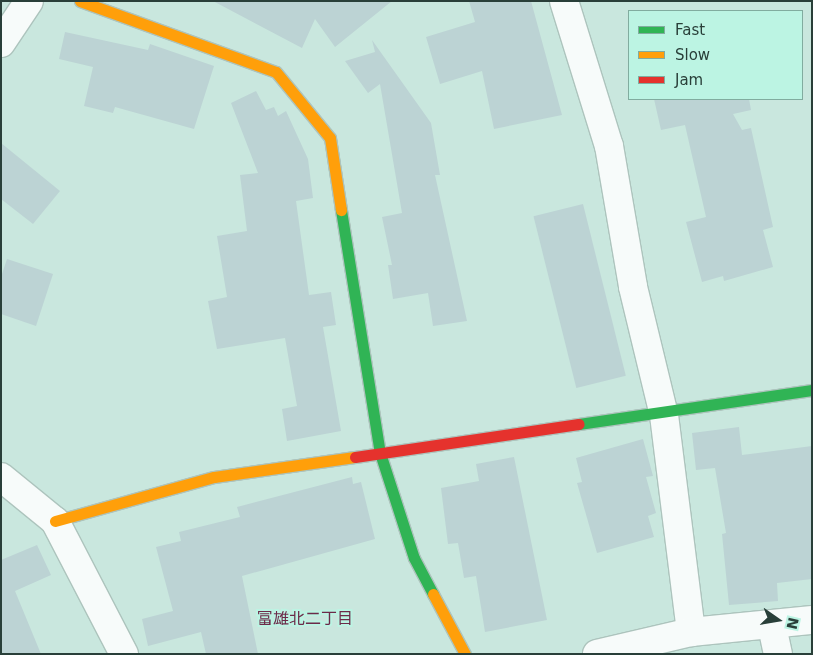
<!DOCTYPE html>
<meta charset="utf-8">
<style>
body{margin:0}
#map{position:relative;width:813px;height:655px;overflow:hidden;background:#c9e7de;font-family:"DejaVu Sans","Noto Sans JP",sans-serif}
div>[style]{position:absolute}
.building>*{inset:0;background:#bcd3d4;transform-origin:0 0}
.roads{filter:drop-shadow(1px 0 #adc4bd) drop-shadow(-1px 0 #adc4bd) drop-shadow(0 1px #adc4bd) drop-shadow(0 -1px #adc4bd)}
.street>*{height:28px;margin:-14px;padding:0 14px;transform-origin:14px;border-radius:14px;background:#f7fbfa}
.fast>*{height:11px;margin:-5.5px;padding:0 5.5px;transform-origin:5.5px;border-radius:5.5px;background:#30b455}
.slow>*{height:11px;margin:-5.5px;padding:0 5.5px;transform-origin:5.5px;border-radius:5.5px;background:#ff9f0a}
.jam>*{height:11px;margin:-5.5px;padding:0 5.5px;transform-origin:5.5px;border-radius:5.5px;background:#e5322d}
span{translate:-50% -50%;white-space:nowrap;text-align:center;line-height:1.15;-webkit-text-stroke:4px #bcf4e3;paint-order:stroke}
.neighbourhood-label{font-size:16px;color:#6c2b49}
.frame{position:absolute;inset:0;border:2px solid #293f39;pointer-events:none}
.legend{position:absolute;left:628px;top:10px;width:175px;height:90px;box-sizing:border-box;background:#bcf4e3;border:1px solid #81ac9f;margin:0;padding:6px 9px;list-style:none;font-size:15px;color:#293f39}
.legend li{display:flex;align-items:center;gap:10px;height:25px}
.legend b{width:25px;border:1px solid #81ac9f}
.north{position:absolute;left:753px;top:595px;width:50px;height:50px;-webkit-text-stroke:4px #bcf4e3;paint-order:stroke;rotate:103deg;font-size:14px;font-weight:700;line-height:20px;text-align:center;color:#293f39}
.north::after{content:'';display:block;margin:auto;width:18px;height:22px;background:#293f39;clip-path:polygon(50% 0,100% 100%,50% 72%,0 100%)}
</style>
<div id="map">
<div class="building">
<i style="clip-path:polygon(213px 1px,392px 1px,335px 47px,315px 19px,302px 48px)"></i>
<i style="clip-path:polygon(469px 1px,531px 1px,562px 115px,494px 129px,482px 71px,440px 84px,426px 37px,475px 22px)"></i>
<i style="clip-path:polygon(65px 32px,148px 50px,150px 44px,214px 66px,194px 129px,115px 107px,113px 113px,84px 106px,93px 67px,59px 59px)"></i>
<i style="clip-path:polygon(372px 40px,431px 123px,440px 175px,435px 175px,467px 321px,433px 326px,428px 293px,393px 299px,388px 265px,392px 265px,382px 217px,402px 213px,380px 84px,368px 93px,345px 61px,375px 52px)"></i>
<i style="clip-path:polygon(256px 91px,266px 110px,274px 107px,278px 116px,286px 111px,308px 159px,313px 198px,296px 201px,309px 295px,331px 292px,336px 325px,323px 327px,341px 431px,287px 441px,282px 409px,297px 406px,285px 338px,217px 349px,208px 301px,227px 297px,217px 236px,247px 231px,240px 175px,258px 173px,231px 103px)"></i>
<i style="clip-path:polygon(654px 99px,749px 99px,751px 110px,733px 114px,742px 130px,751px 128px,773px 227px,763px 230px,773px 267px,724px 281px,723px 276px,702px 282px,686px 222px,706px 217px,685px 125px,661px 130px)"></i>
<i style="clip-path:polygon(1px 143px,60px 191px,33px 224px,1px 199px)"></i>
<i style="left:583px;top:204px;width:177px;height:51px;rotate:76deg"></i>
<i style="clip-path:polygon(7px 259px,53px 274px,36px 326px,1px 314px,1px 277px)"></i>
<i style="clip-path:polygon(739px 427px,742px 455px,812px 446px,812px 579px,777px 583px,778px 601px,729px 605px,722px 534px,726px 533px,715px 468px,696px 470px,692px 433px)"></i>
<i style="clip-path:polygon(643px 439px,653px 476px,646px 477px,656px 513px,648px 516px,654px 537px,597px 553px,577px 483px,582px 482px,576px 458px)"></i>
<i style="clip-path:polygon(514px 457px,547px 620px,485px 632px,476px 576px,464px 578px,458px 543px,448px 544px,441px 488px,479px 481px,476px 464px)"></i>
<i style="clip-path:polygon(352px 477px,353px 484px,361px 482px,375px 539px,242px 576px,258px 654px,206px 654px,201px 632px,148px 646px,142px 619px,173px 611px,156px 547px,181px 541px,179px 532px,240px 517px,237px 507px)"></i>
<i style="clip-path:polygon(37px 545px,51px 575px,15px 591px,41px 654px,1px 654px,1px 560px)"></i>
</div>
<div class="roads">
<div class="street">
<i style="left:564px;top:1px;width:152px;rotate:72.8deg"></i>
<i style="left:609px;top:146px;width:143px;rotate:80.3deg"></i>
<i style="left:633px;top:287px;width:132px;rotate:76.4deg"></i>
<i style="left:664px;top:415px;width:219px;rotate:82.9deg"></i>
<i style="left:1px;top:43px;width:50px;rotate:-56.3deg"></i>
<i style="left:1px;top:477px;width:70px;rotate:39.2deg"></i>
<i style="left:55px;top:521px;width:150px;rotate:62.6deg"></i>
<i style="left:772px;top:626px;width:29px;rotate:78deg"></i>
<i style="left:597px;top:654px;width:97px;rotate:-13.2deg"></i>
<i style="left:691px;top:632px;width:122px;rotate:-5.7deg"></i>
</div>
<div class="fast">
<i style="left:341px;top:210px;width:246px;rotate:80.9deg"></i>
<i style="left:380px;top:453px;width:110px;rotate:72.1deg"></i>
<i style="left:414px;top:558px;width:41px;rotate:62.2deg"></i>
<i style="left:579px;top:424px;width:235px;rotate:-8.3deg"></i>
</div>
<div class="slow">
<i style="left:80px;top:1px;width:208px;rotate:19.9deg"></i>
<i style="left:276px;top:72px;width:85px;rotate:50.7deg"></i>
<i style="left:330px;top:138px;width:73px;rotate:81.3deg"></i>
<i style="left:55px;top:521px;width:165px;rotate:-15.5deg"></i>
<i style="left:214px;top:477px;width:142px;rotate:-8.1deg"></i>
<i style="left:433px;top:594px;width:68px;rotate:61.9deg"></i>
</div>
<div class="jam">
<i style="left:355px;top:457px;width:226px;rotate:-8.4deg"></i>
</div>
</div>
<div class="neighbourhood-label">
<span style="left:305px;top:619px">富雄北二丁目</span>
</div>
<div class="frame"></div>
<ul class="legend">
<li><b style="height:6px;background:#30b455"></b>Fast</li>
<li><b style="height:6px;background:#ff9f0a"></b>Slow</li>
<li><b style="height:6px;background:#e5322d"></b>Jam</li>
</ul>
<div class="north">N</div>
</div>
